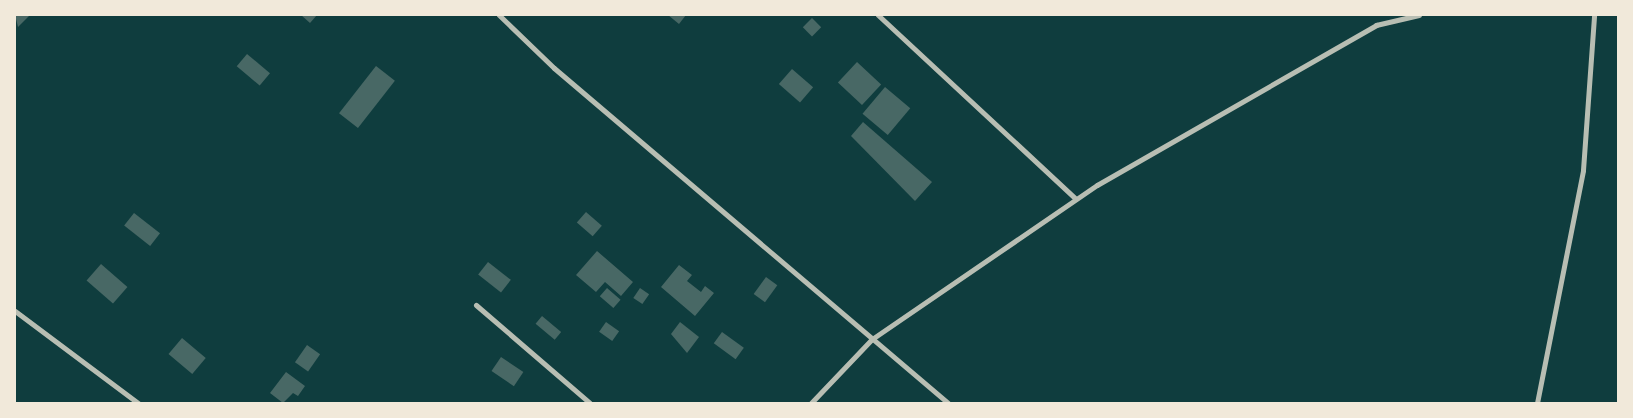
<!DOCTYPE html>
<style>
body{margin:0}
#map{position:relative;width:1633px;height:418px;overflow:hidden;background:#0f3d3e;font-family:"Nunito Sans",sans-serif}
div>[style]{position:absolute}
.building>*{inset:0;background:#486865;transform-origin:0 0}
.minor>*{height:5px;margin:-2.5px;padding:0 2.5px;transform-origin:2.5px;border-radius:2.5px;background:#b8beb3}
span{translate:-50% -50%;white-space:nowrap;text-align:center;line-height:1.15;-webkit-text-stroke:4px #f1e9da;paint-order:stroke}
.frame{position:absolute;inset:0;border:16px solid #f1e9da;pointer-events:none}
</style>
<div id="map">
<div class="building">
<i style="clip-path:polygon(15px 15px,30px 15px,18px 27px)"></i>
<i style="clip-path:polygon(301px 15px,317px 15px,310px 23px)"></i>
<i style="clip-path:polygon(668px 15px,686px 15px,679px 24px)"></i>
<i style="left:812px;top:18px;width:13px;height:13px;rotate:45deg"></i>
<i style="left:247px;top:54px;width:30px;height:16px;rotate:40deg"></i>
<i style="left:857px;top:62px;width:33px;height:28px;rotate:43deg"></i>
<i style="left:376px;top:66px;width:24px;height:60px;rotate:38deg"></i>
<i style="left:792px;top:69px;width:28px;height:20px;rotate:41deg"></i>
<i style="left:885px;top:87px;width:33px;height:35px;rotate:40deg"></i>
<i style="clip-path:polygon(863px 122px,932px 182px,915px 201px,851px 136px)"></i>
<i style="left:586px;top:212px;width:21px;height:14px;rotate:41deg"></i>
<i style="left:134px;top:213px;width:33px;height:16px;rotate:38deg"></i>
<i style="clip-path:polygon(597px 251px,633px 282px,621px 296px,605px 282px,596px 292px,576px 275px)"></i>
<i style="left:488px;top:262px;width:29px;height:16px;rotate:38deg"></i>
<i style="left:101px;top:264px;width:35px;height:22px;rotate:41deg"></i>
<i style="clip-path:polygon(679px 265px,692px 275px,687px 281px,701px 292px,705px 286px,714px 293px,695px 316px,661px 287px)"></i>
<i style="left:766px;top:277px;width:14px;height:21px;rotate:36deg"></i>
<i style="left:607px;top:288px;width:18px;height:11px;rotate:41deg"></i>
<i style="left:640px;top:288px;width:11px;height:12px;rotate:34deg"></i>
<i style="left:542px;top:316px;width:25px;height:10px;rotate:40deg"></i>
<i style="left:606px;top:322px;width:16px;height:12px;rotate:35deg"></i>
<i style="clip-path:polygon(680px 322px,699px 337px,687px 353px,671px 334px)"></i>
<i style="left:722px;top:332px;width:27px;height:14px;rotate:36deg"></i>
<i style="left:182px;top:338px;width:31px;height:21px;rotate:40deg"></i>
<i style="left:307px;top:345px;width:16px;height:21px;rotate:35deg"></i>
<i style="left:501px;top:357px;width:27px;height:17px;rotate:34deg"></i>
<i style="clip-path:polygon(286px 372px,305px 386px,298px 396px,293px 393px,283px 403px,270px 393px)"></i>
</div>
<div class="minor">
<i style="left:499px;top:15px;width:76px;rotate:43.9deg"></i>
<i style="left:554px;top:68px;width:517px;rotate:40.37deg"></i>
<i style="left:878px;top:15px;width:270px;rotate:42.9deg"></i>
<i style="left:476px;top:305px;width:150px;rotate:40.7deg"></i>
<i style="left:15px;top:311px;width:154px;rotate:36.8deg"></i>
<i style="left:811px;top:403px;width:88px;rotate:-46.4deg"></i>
<i style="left:872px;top:339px;width:273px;rotate:-34.4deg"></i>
<i style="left:1097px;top:185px;width:322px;rotate:-29.8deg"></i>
<i style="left:1376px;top:25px;width:44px;rotate:-13.1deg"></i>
<i style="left:1537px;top:403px;width:237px;rotate:-78.8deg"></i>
<i style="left:1583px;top:170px;width:155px;rotate:-85.9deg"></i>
</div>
<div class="frame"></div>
</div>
